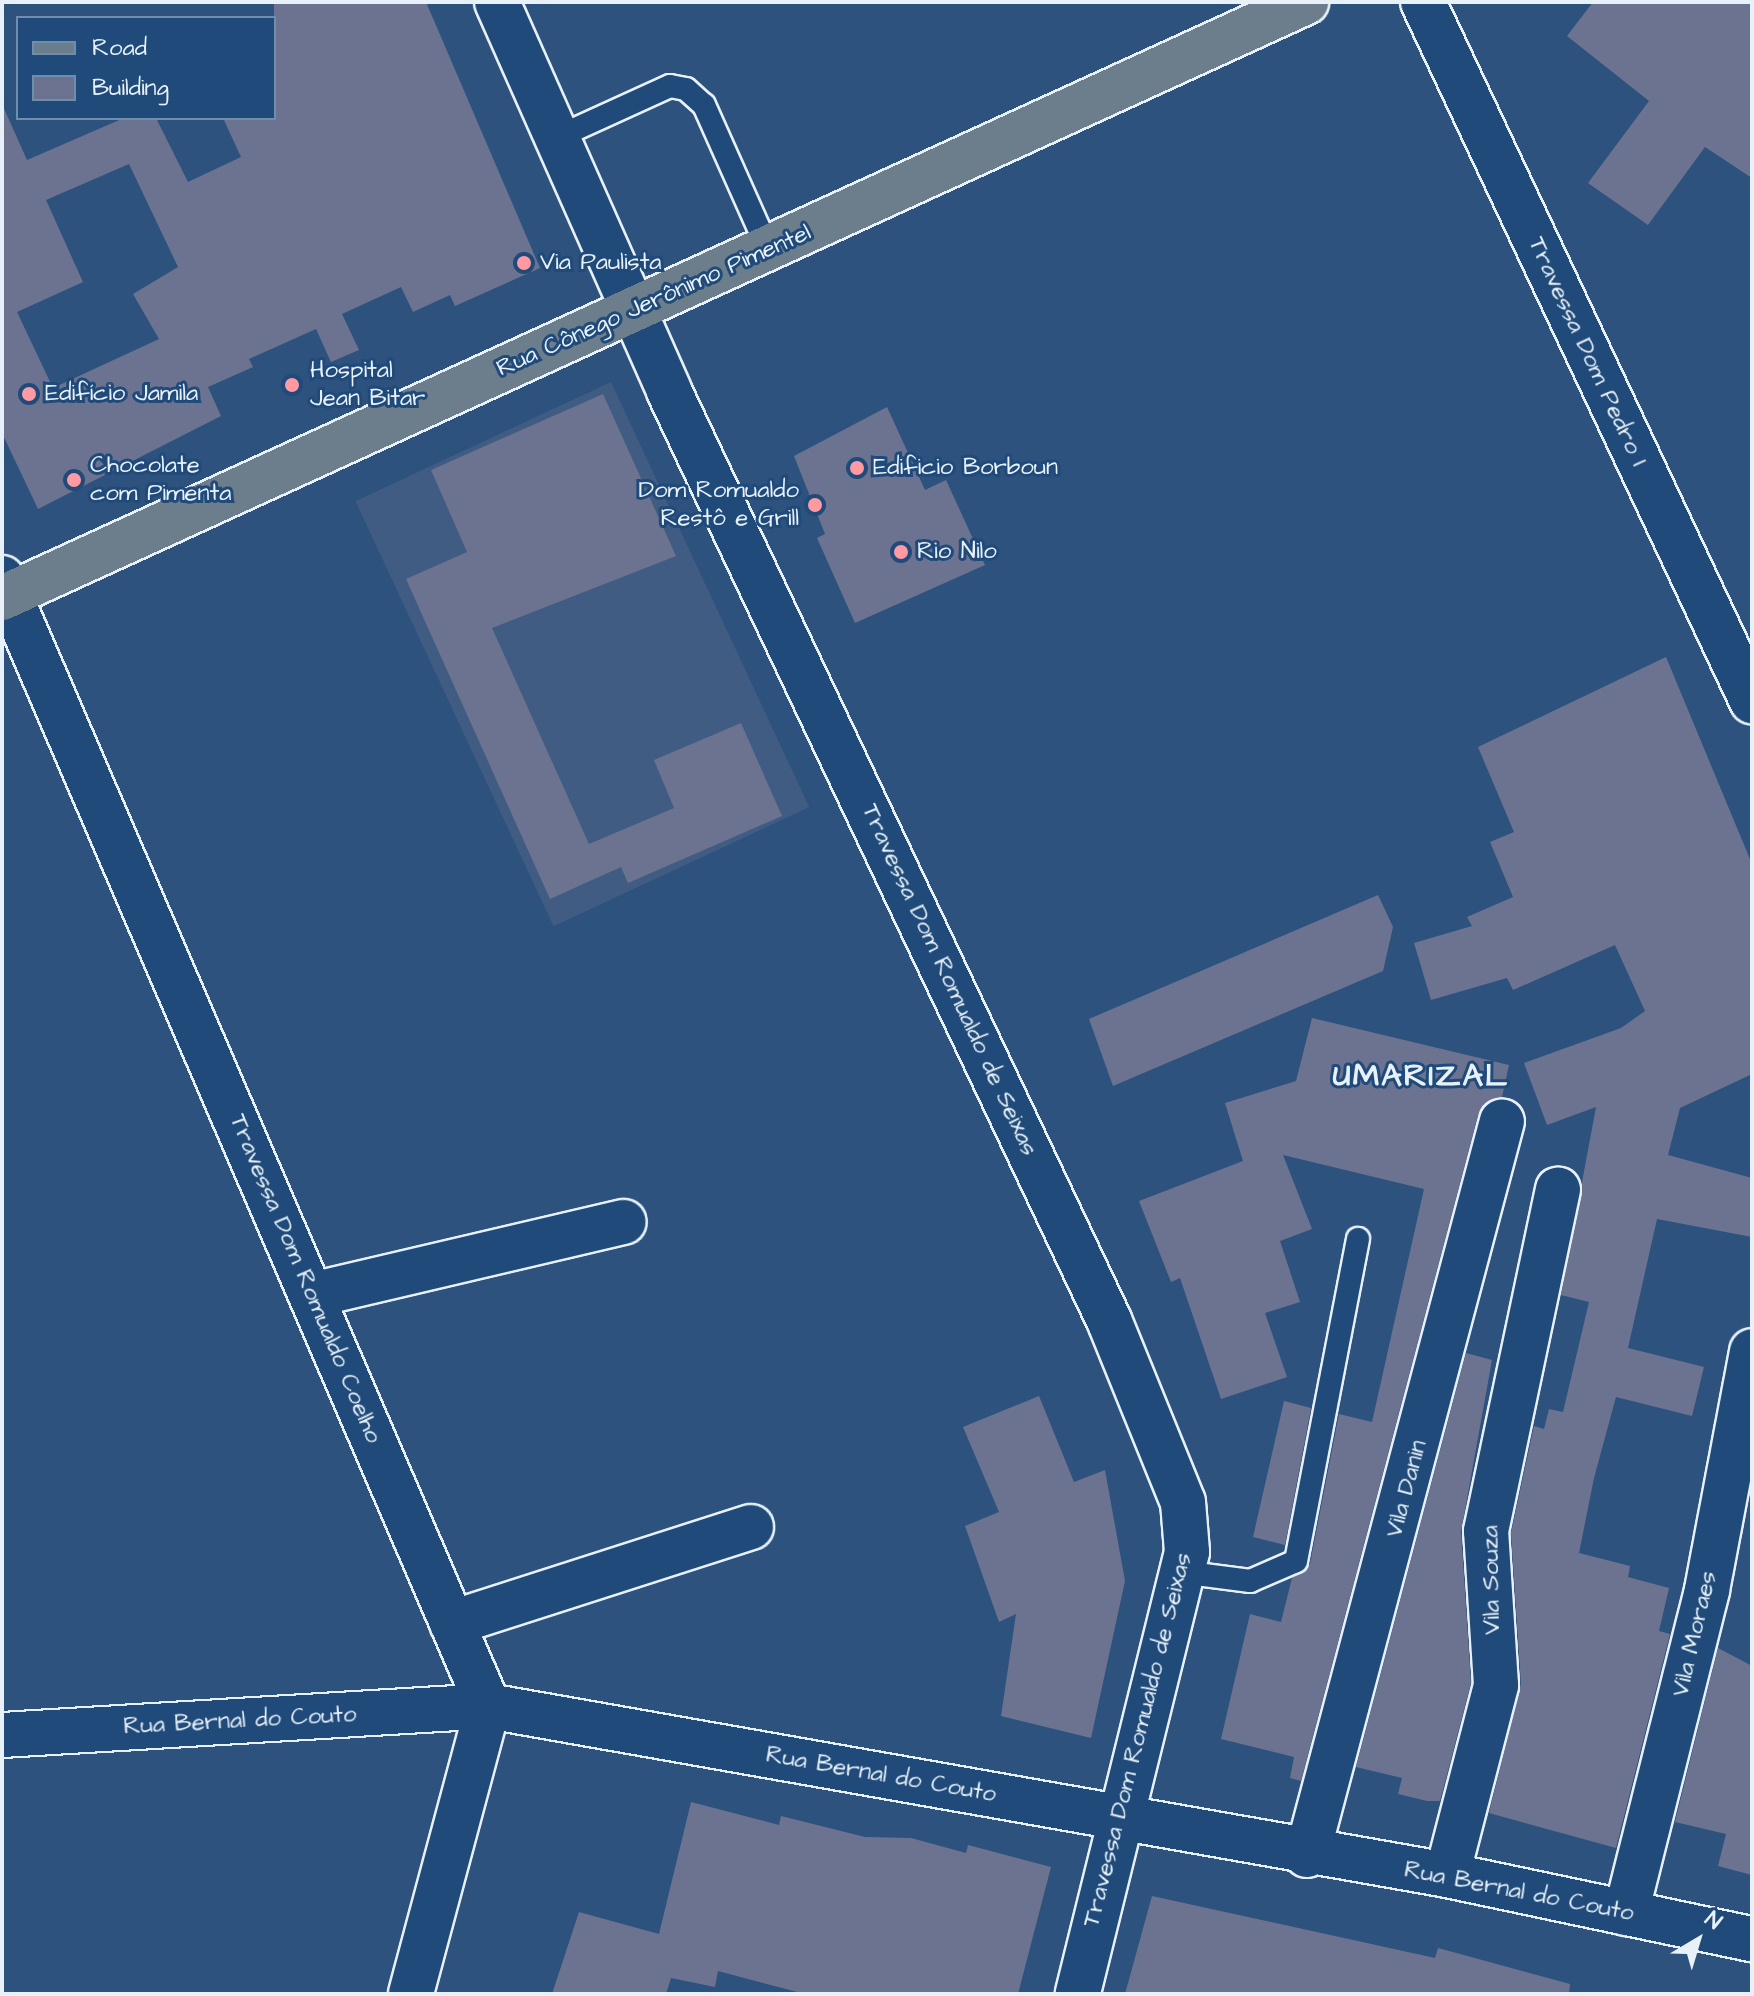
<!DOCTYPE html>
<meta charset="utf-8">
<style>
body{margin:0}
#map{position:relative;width:1754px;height:1996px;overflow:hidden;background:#2e527e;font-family:"Architects Daughter",sans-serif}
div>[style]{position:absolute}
.built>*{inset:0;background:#415c83;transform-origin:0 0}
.building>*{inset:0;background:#6c7390}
.roads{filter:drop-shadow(2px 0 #e8f1f8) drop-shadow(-2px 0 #e8f1f8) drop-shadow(0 2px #e8f1f8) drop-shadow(0 -2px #e8f1f8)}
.lane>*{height:22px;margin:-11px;padding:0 11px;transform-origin:11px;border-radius:11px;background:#1f4a7a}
.street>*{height:44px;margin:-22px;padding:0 22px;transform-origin:22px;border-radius:22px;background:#1f4a7a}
.secondary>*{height:44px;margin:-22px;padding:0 22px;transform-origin:22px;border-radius:22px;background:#1f4a7a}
.primary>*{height:44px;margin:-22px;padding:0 22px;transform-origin:22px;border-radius:22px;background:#6c7d8b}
.dots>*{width:22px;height:22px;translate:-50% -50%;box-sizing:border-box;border:4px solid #1f4a7a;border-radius:50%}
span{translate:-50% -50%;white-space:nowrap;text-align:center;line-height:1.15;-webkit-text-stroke:6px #1f4a7a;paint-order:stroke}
.poi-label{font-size:24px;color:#e8f1f8}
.left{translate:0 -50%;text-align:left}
.right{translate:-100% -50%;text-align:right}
.street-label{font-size:24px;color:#e8f1f8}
.district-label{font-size:32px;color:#e8f1f8;font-weight:700;letter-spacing:2px}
.frame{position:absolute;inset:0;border:4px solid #e8f1f8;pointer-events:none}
.legend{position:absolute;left:16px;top:16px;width:260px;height:104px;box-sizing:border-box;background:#1f4a7a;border:2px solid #6f8dac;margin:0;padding:10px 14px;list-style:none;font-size:24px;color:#e8f1f8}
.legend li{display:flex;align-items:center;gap:16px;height:40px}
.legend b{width:40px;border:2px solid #6f8dac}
.north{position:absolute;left:1658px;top:1900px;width:80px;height:80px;-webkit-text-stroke:6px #1f4a7a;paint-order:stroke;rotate:38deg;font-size:22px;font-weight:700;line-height:32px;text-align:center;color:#e8f1f8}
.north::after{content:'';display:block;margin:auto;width:28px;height:36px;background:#e8f1f8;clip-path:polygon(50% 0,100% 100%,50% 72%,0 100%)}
</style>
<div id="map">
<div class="built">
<i style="left:611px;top:382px;width:469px;height:282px;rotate:65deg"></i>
</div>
<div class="building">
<i style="clip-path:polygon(evenodd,274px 2px,426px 2px,540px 268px,455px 306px,450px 295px,413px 312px,401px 287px,342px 314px,359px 350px,331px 362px,316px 329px,249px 359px,253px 367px,208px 387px,221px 416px,38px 509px,2px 433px,2px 104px,27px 160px,124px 118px,156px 118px,188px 182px,241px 157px,223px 118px,274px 118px,274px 2px,129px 164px,178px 267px,133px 294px,159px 339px,53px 388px,17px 312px,83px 282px,46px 200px,129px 164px)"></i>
<i style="clip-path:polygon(1593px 2px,1752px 2px,1752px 178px,1705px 147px,1648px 225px,1588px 183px,1649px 101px,1567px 36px)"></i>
<i style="clip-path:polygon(603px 394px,676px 556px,492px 628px,589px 844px,674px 808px,654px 760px,741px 723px,782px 816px,628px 883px,621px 867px,550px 899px,406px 579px,467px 552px,431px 470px)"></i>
<i style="clip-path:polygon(887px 407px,925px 490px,946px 480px,985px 565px,855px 623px,817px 538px,825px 534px,794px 456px)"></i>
<i style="clip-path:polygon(1666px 657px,1752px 864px,1752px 1074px,1680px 1108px,1668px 1155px,1752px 1178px,1752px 1237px,1657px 1219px,1628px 1348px,1704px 1367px,1692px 1416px,1616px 1397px,1594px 1478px,1579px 1553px,1630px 1566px,1628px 1577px,1669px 1588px,1659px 1631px,1670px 1634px,1616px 1848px,1489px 1813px,1521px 1684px,1511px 1533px,1534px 1426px,1544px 1429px,1549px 1409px,1563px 1412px,1589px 1302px,1561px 1295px,1596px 1107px,1547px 1125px,1524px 1063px,1621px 1028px,1645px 1011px,1615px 945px,1513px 990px,1507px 978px,1431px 1000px,1414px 943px,1472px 926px,1467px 917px,1513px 897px,1490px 842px,1514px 832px,1478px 747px)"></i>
<i style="clip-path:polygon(1378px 895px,1393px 927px,1383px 971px,1113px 1086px,1089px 1019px)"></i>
<i style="clip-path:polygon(1312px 1018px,1509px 1065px,1502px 1097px,1478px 1115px,1301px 1781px,1290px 1778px,1294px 1757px,1221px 1739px,1250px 1614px,1281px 1622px,1292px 1578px,1310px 1564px,1339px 1414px,1372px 1422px,1424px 1189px,1283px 1155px,1312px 1229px,1280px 1241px,1300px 1302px,1265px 1313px,1287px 1377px,1221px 1399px,1180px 1278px,1171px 1282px,1139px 1201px,1243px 1161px,1225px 1103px,1296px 1081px)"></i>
<i style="clip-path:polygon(1466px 1353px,1492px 1360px,1461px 1532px,1471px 1683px,1440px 1801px,1427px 1801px,1398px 1794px,1402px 1778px,1356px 1767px)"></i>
<i style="clip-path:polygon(1039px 1396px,1074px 1482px,1105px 1470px,1125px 1581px,1091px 1738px,1001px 1716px,1016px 1614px,999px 1622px,965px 1526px,999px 1512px,963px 1427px)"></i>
<i style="clip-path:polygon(1284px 1401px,1311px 1408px,1285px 1545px,1253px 1537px)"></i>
<i style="clip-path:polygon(1718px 1648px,1752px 1666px,1752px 1875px,1718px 1866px,1726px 1834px,1675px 1822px)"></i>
<i style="clip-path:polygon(691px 1802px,779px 1825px,781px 1816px,865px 1837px,911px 1838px,966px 1853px,968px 1845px,1051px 1867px,1018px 1994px,805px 1994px,718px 1971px,715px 1987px,671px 1978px,666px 1994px,552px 1994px,579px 1912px,659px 1934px)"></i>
<i style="clip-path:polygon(1152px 1896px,1435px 1958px,1438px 1948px,1570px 1984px,1569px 1994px,1125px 1994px)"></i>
</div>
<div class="roads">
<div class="lane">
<i style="left:558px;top:137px;width:123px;rotate:-24.5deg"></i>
<i style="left:670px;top:86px;width:16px;rotate:11deg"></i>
<i style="left:686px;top:89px;width:24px;rotate:42deg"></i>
<i style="left:704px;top:105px;width:160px;rotate:66deg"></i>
<i style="left:1181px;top:1572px;width:70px;rotate:7.4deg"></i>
<i style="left:1250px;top:1581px;width:50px;rotate:-23.5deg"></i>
<i style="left:1296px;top:1561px;width:328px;rotate:-79.1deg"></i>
</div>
<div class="street">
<i style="left:2px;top:578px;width:1228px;rotate:66.69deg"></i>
<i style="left:488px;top:1706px;width:298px;rotate:105deg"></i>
<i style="left:312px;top:1295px;width:320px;rotate:-13.2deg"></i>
<i style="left:452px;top:1623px;width:314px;rotate:-17.8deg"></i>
<i style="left:2px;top:1735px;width:487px;rotate:-3.4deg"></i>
<i style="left:488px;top:1706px;width:974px;rotate:9.99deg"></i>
<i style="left:1447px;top:1875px;width:312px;rotate:11.9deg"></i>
<i style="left:1307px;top:1855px;width:759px;rotate:-75.12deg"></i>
<i style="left:1447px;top:1875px;width:196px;rotate:-75.5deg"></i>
<i style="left:1496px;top:1685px;width:154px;rotate:-93.7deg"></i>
<i style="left:1486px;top:1531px;width:349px;rotate:-78.1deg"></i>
<i style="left:1626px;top:1913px;width:333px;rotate:-75.9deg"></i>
<i style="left:1707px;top:1590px;width:243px;rotate:-79.3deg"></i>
</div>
<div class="secondary">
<i style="left:497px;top:2px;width:425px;rotate:66.1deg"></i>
<i style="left:669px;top:391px;width:1028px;rotate:64.66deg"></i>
<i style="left:1109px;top:1320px;width:196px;rotate:67.9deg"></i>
<i style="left:1183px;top:1502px;width:50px;rotate:85.4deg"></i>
<i style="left:1187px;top:1552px;width:455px;rotate:103.9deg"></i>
<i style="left:1423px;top:2px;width:773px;rotate:64.79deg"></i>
</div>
<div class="primary">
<i style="left:2px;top:598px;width:1434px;rotate:-24.56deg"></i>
</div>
</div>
<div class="dots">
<i style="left:524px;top:263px;background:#ff9aa2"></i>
<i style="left:292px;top:385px;background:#ff9aa2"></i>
<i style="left:29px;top:394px;background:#ff9aa2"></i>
<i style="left:857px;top:468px;background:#ff9aa2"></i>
<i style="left:74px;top:480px;background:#ff9aa2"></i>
<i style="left:815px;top:505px;background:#ff9aa2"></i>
<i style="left:901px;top:552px;background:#ff9aa2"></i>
</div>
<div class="poi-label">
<span class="left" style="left:540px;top:263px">Via Paulista</span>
<span class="left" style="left:310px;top:385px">Hospital<br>Jean Bitar</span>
<span class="left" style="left:45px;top:394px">Edifício Jamila</span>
<span class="left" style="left:90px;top:480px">Chocolate<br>com Pimenta</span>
<span class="left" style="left:873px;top:468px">Edificio Borboun</span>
<span class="right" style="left:799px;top:505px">Dom Romualdo<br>Restô e Grill</span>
<span class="left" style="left:917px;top:552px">Rio Nilo</span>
</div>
<div class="street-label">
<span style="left:654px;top:301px;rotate:-24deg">Rua Cônego Jerônimo Pimentel</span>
<span style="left:1587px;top:352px;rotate:65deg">Travessa Dom Pedro I</span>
<span style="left:949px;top:980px;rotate:65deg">Travessa Dom Romualdo de Seixas</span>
<span style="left:305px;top:1279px;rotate:67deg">Travessa Dom Romualdo Coelho</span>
<span style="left:1407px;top:1489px;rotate:-75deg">Vila Danin</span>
<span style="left:1492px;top:1580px;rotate:-91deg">Vila Souza</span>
<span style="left:1695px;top:1634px;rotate:-77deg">Vila Moraes</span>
<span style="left:240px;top:1721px;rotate:-3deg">Rua Bernal do Couto</span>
<span style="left:1138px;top:1740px;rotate:-76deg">Travessa Dom Romualdo de Seixas</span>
<span style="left:881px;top:1775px;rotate:10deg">Rua Bernal do Couto</span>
<span style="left:1519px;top:1892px;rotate:11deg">Rua Bernal do Couto</span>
</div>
<div class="district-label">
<span style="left:1421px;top:1076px">UMARIZAL</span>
</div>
<div class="frame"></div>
<ul class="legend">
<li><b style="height:10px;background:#6c7d8b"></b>Road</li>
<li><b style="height:22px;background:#6c7390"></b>Building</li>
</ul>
<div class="north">N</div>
</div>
